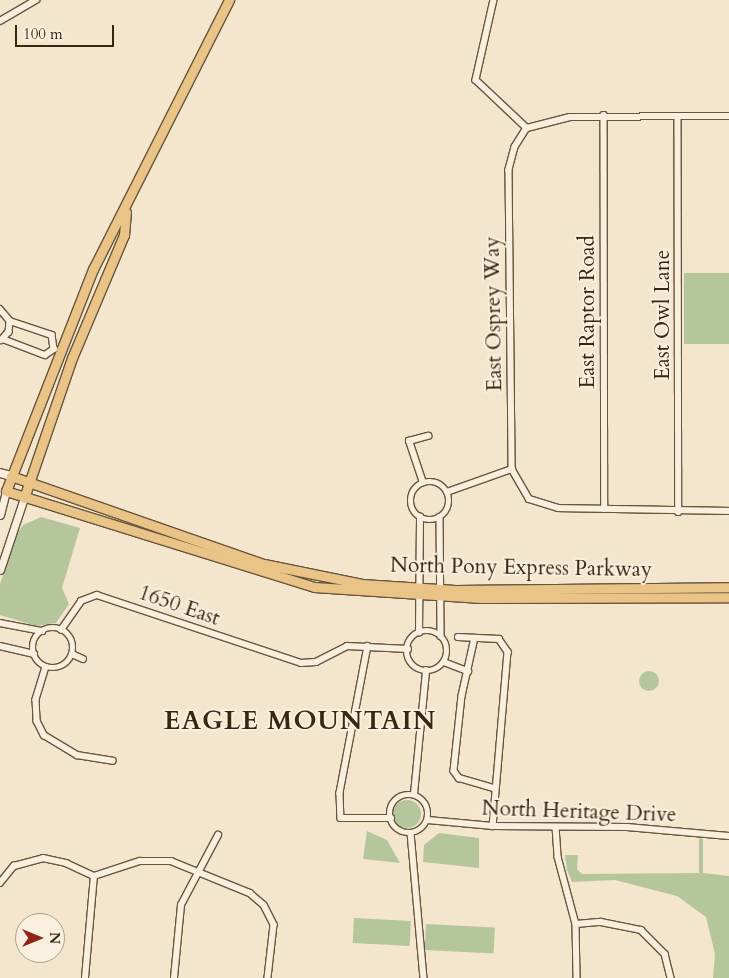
<!DOCTYPE html>
<style>
body{margin:0}
#map{position:relative;width:729px;height:978px;overflow:hidden;background:#f4e6cd;font-family:Cardo,serif}
div>[style]{position:absolute}
.green>*{inset:0;background:#b5c69d;transform-origin:0 0}
.round{border-radius:50%}
.roads{filter:drop-shadow(1px 0 #68553e) drop-shadow(-1px 0 #68553e) drop-shadow(0 1px #68553e) drop-shadow(0 -1px #68553e)}
.minor>*{height:5.5px;margin:-2.75px;padding:0 2.75px;transform-origin:2.75px;border-radius:2.75px;background:#f8efde}
.minor>.ring{margin:-2.75px;padding:0;box-sizing:content-box;background:none;border:5.5px solid #f8efde;border-radius:50%}
.tertiary>*{height:7px;margin:-3.5px;padding:0 3.5px;transform-origin:3.5px;border-radius:3.5px;background:#f8efde}
.secondary>*{height:8px;margin:-4px;padding:0 4px;transform-origin:4px;border-radius:4px;background:#f8efde}
.primary>*{height:9px;margin:-4.5px;padding:0 4.5px;transform-origin:4.5px;border-radius:4.5px;background:#eac386}
span{translate:-50% -50%;white-space:nowrap;text-align:center;line-height:1.15;-webkit-text-stroke:4px #f8efde;paint-order:stroke}
.street-label{font-size:21px;color:#3a250f}
.district-label{font-size:26px;color:#3a250f;font-weight:700;letter-spacing:1px}
.north{position:absolute;left:15px;top:913px;width:50px;height:50px;box-sizing:border-box;background:#f8efde;border:1px solid #ac9e8b;border-radius:50%;rotate:90deg;font-size:14px;font-weight:700;line-height:20px;text-align:center;color:#3a250f}
.north::after{content:'';display:block;margin:auto;width:18px;height:22px;background:#8f2418;clip-path:polygon(50% 0,100% 100%,50% 72%,0 100%)}
.scale{position:absolute;left:15px;top:25px;width:99px;height:22px;box-sizing:border-box;border:2px solid #3a250f;border-top:0;padding-left:6px;font-size:15px;line-height:18px;white-space:nowrap;color:#3a250f;-webkit-text-stroke:4px #f8efde;paint-order:stroke}
</style>
<div id="map">
<div class="green">
<i style="left:684px;top:273px;width:45px;height:71px"></i>
<i style="clip-path:polygon(41px 517px,80px 528px,62px 588px,69px 604px,56px 623px,36px 626px,0 615px,0 584px,15px 537px,23px 525px)"></i>
<i class="round" style="left:639px;top:671px;width:20px;height:20px"></i>
<i class="round" style="left:393px;top:800px;width:28px;height:28px"></i>
<i style="clip-path:polygon(367px 831px,387px 840px,400px 863px,363px 859px)"></i>
<i style="clip-path:polygon(439px 833px,479px 838px,479px 868px,423px 862px,424px 845px)"></i>
<i style="clip-path:polygon(699px 838px,703px 839px,703px 873px,729px 876px,729px 978px,713px 978px,715px 954px,706px 917px,677px 896px,615px 880px,572px 882px,567px 870px,565px 855px,578px 855px,577px 869px,582px 874px,699px 873px)"></i>
<i style="left:354px;top:918px;width:57px;height:25px;rotate:3deg"></i>
<i style="left:426px;top:924px;width:69px;height:26px;rotate:3deg"></i>
</div>
<div class="roads">
<div class="minor">
<i style="left:494px;top:0;width:82px;rotate:102.7deg"></i>
<i style="left:476px;top:80px;width:70px;rotate:43.3deg"></i>
<i style="left:0;top:21px;width:42px;rotate:-30.3deg"></i>
<i style="left:604px;top:115px;width:394px;rotate:89.9deg"></i>
<i style="left:678px;top:118px;width:394px;rotate:89.9deg"></i>
<i style="left:527px;top:128px;width:22px;rotate:122deg"></i>
<i style="left:515px;top:147px;width:24px;rotate:105deg"></i>
<i style="left:509px;top:170px;width:299px;rotate:89.4deg"></i>
<i style="left:512px;top:469px;width:34px;rotate:60deg"></i>
<i style="left:529px;top:499px;width:30px;rotate:17deg"></i>
<i style="left:558px;top:508px;width:171px;rotate:1deg"></i>
<i style="left:527px;top:128px;width:44px;rotate:-14.3deg"></i>
<i style="left:570px;top:117px;width:159px;rotate:-0.4deg"></i>
<i style="left:0;top:309px;width:16px;rotate:50deg"></i>
<i style="left:10px;top:321px;width:11px;rotate:95deg"></i>
<i style="left:9px;top:332px;width:11px;rotate:131deg"></i>
<i style="left:10px;top:321px;width:44px;rotate:18.4deg"></i>
<i style="left:52px;top:335px;width:14px;rotate:82deg"></i>
<i style="left:3px;top:339px;width:45px;rotate:20.9deg"></i>
<i style="left:45px;top:355px;width:11px;rotate:-34deg"></i>
<i class="ring" style="left:411px;top:482px;width:32.5px;height:32.5px"></i>
<i style="left:423px;top:483px;width:44px;rotate:-108.4deg"></i>
<i style="left:409px;top:441px;width:20px;rotate:-15deg"></i>
<i style="left:447px;top:492px;width:69px;rotate:-19.5deg"></i>
<i style="left:440px;top:517px;width:119px;rotate:89.5deg"></i>
<i style="left:0;top:623px;width:43px;rotate:10.8deg"></i>
<i class="ring" style="left:33px;top:628px;width:34.5px;height:34.5px"></i>
<i style="left:61px;top:630px;width:35px;rotate:-55deg"></i>
<i style="left:81px;top:601px;width:17px;rotate:-21deg"></i>
<i style="left:97px;top:595px;width:215px;rotate:18.4deg"></i>
<i style="left:301px;top:663px;width:15px;rotate:-4deg"></i>
<i style="left:316px;top:662px;width:35px;rotate:-27deg"></i>
<i style="left:347px;top:646px;width:61px;rotate:2.8deg"></i>
<i class="ring" style="left:407px;top:631px;width:34.5px;height:34.5px"></i>
<i style="left:419px;top:633px;width:116px;rotate:-89.5deg"></i>
<i style="left:458px;top:637px;width:41px;rotate:2.8deg"></i>
<i style="left:499px;top:639px;width:16px;rotate:55deg"></i>
<i style="left:508px;top:652px;width:175px;rotate:94.9deg"></i>
<i style="left:475px;top:638px;width:59px;rotate:102.6deg"></i>
<i style="left:462px;top:696px;width:75px;rotate:96.1deg"></i>
<i style="left:454px;top:771px;width:9px;rotate:54deg"></i>
<i style="left:459px;top:778px;width:36px;rotate:16deg"></i>
<i style="left:0;top:646px;width:35px;rotate:13deg"></i>
<i style="left:368px;top:646px;width:150px;rotate:100.8deg"></i>
<i style="left:340px;top:793px;width:25px;rotate:88deg"></i>
<i style="left:341px;top:818px;width:50px"></i>
<i style="left:72px;top:654px;width:12px;rotate:24deg"></i>
<i style="left:444px;top:662px;width:26px;rotate:21deg"></i>
<i style="left:46px;top:667px;width:34px;rotate:107deg"></i>
<i style="left:36px;top:700px;width:21px;rotate:87deg"></i>
<i style="left:37px;top:721px;width:16px;rotate:63deg"></i>
<i style="left:44px;top:735px;width:39px;rotate:31deg"></i>
<i style="left:77px;top:755px;width:36px;rotate:9deg"></i>
<i style="left:414px;top:794px;width:124px;rotate:-84.4deg"></i>
<i class="ring" style="left:390px;top:795px;width:32.5px;height:32.5px"></i>
<i style="left:428px;top:820px;width:65px;rotate:5.3deg"></i>
<i style="left:493px;top:826px;width:134px;rotate:0.4deg"></i>
<i style="left:627px;top:827px;width:102px;rotate:5deg"></i>
<i style="left:556px;top:827px;width:30px;rotate:86deg"></i>
<i style="left:558px;top:857px;width:69px;rotate:75deg"></i>
<i style="left:576px;top:924px;width:54px;rotate:88.9deg"></i>
<i style="left:411px;top:833px;width:146px;rotate:84.9deg"></i>
<i style="left:0;top:883px;width:22px;rotate:-51deg"></i>
<i style="left:14px;top:866px;width:30px;rotate:-15deg"></i>
<i style="left:43px;top:858px;width:24px;rotate:12deg"></i>
<i style="left:66px;top:863px;width:31px;rotate:25deg"></i>
<i style="left:94px;top:876px;width:48px;rotate:-18.1deg"></i>
<i style="left:140px;top:861px;width:31px"></i>
<i style="left:171px;top:861px;width:85px;rotate:22.1deg"></i>
<i style="left:250px;top:893px;width:18px;rotate:41deg"></i>
<i style="left:264px;top:905px;width:22px;rotate:63deg"></i>
<i style="left:274px;top:925px;width:53px;rotate:96.5deg"></i>
<i style="left:576px;top:924px;width:25px;rotate:-5deg"></i>
<i style="left:601px;top:922px;width:41px;rotate:11.3deg"></i>
<i style="left:641px;top:930px;width:34px;rotate:45deg"></i>
<i style="left:665px;top:954px;width:25px;rotate:76deg"></i>
<i style="left:85px;top:978px;width:102px;rotate:-85deg"></i>
<i style="left:174px;top:978px;width:73px;rotate:-84.5deg"></i>
<i style="left:181px;top:905px;width:79px;rotate:-62.1deg"></i>
</div>
<div class="tertiary">
<i style="left:0;top:515px;width:25px;rotate:-76deg"></i>
<i style="left:0;top:570px;width:76px;rotate:-71.6deg"></i>
</div>
<div class="secondary">
<i style="left:0;top:473px;width:11px;rotate:15deg"></i>
</div>
<div class="primary">
<i style="left:229px;top:0;width:301px;rotate:116.8deg"></i>
<i style="left:93px;top:269px;width:238px;rotate:111.4deg"></i>
<i style="left:6px;top:491px;width:323px;rotate:17.3deg"></i>
<i style="left:314px;top:587px;width:167px;rotate:3.8deg"></i>
<i style="left:481px;top:598px;width:248px;rotate:-0.2deg"></i>
<i style="left:11px;top:476px;width:268px;rotate:19.2deg"></i>
<i style="left:264px;top:564px;width:100px;rotate:11.5deg"></i>
<i style="left:362px;top:584px;width:93px;rotate:3.7deg"></i>
<i style="left:455px;top:590px;width:274px;rotate:-0.6deg"></i>
<i style="left:24px;top:498px;width:148px;rotate:-71.1deg"></i>
<i style="left:72px;top:358px;width:134px;rotate:-67.1deg"></i>
<i style="left:124px;top:235px;width:23px;rotate:-85deg"></i>
</div>
</div>
<div class="street-label">
<span style="left:588px;top:312px;rotate:-90deg">East Raptor Road</span>
<span style="left:494px;top:314px;rotate:-91deg">East Osprey Way</span>
<span style="left:663px;top:315px;rotate:-90deg">East Owl Lane</span>
<span style="left:521px;top:568px;rotate:1deg">North Pony Express Parkway</span>
<span style="left:179px;top:606px;rotate:19deg">1650 East</span>
<span style="left:579px;top:812px;rotate:2deg">North Heritage Drive</span>
</div>
<div class="district-label">
<span style="left:300px;top:721px">EAGLE MOUNTAIN</span>
</div>
<div class="north">N</div>
<div class="scale">100 m</div>
</div>
